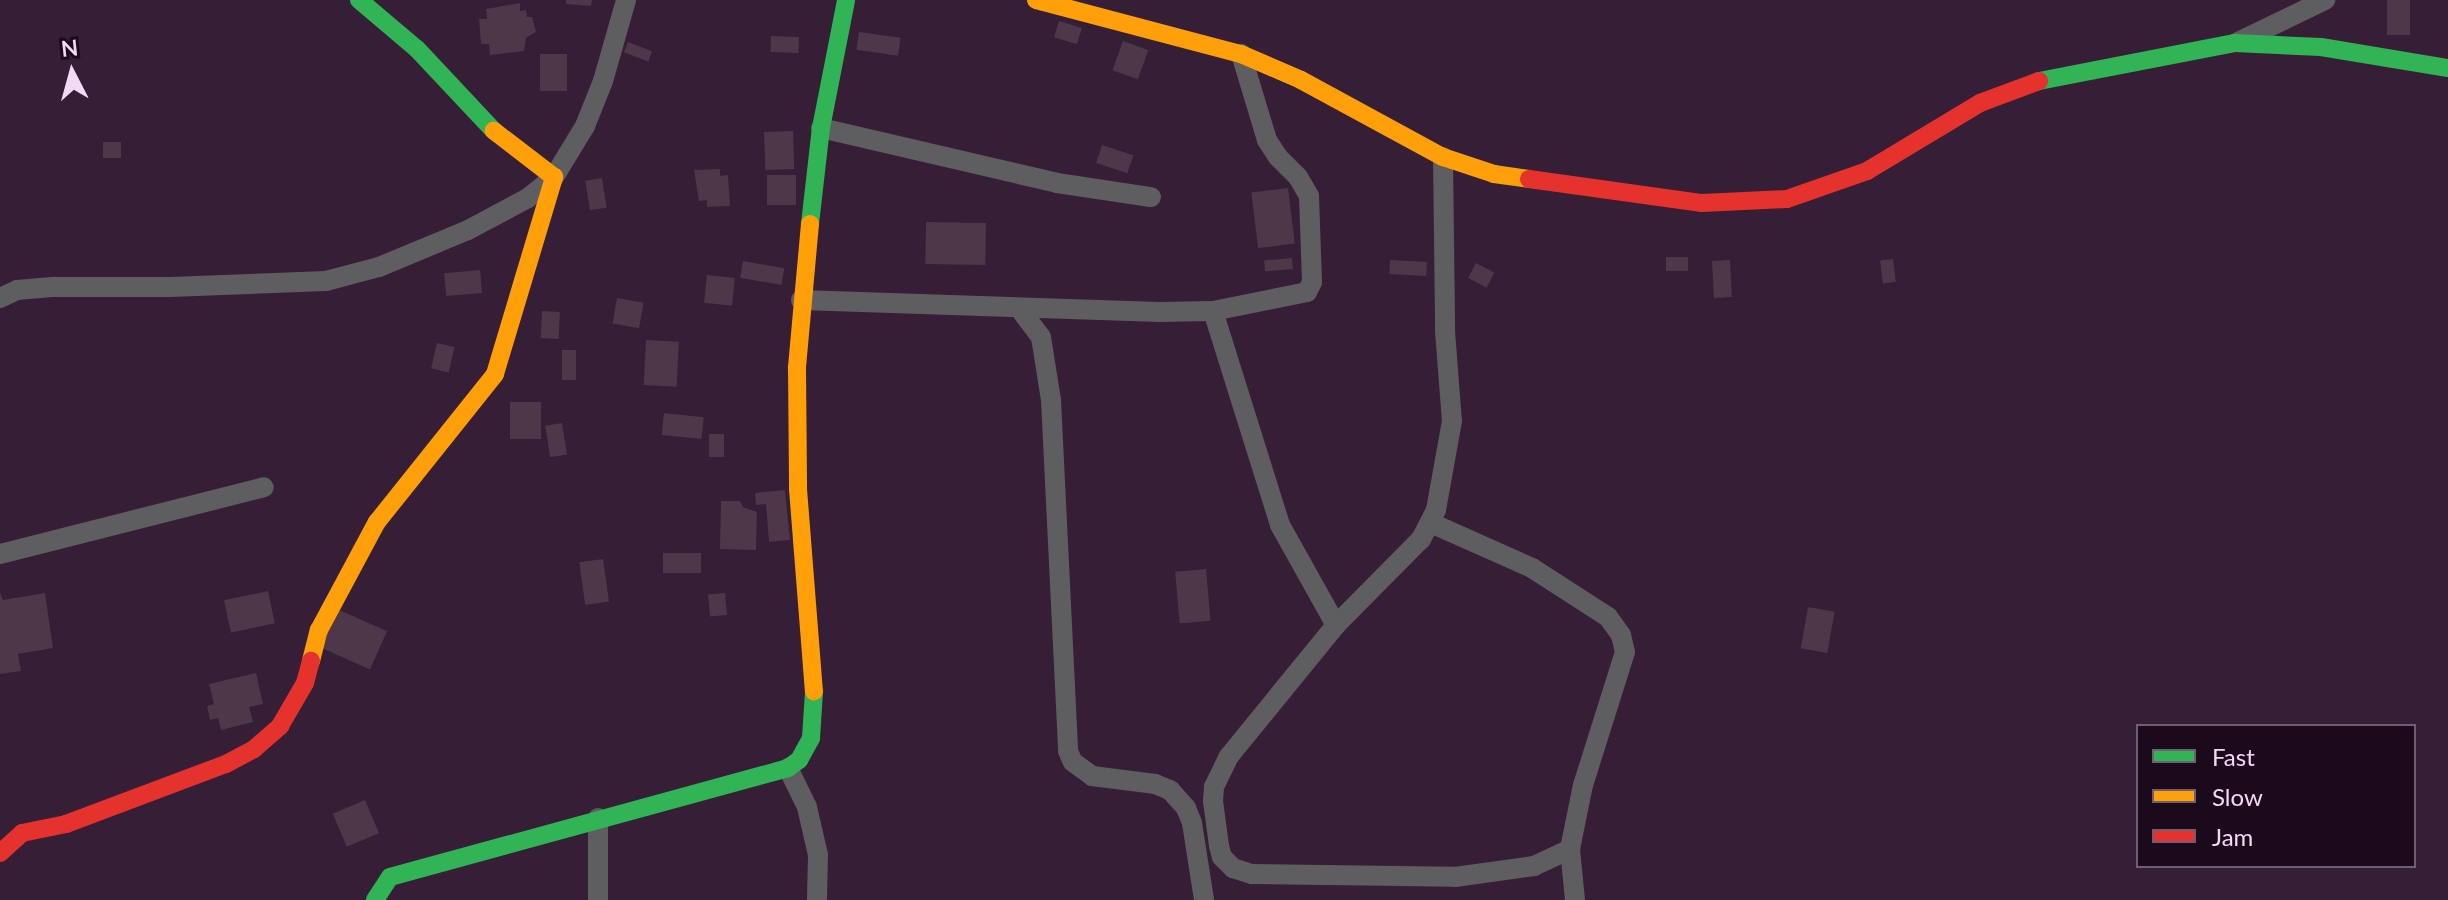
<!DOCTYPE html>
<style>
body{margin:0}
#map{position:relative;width:2448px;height:900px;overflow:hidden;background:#351e36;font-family:Lato,sans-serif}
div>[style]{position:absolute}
.building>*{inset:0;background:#4d3749;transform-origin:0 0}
.street>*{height:20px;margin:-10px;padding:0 10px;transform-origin:10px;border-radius:10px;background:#5e5d5f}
.fast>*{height:18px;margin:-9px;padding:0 9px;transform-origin:9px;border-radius:9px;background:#30b455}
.slow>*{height:18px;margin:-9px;padding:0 9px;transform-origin:9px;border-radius:9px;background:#ff9f0a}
.jam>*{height:18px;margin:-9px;padding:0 9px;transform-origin:9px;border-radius:9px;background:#e5322d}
span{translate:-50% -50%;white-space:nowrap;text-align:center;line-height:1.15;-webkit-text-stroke:7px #1b091c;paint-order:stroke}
.legend{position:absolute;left:2136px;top:724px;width:280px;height:144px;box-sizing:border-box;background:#1b091c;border:2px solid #715c72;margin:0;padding:10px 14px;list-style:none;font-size:24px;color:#f3d9f4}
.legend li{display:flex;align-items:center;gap:16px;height:40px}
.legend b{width:40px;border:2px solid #715c72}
.north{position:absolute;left:32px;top:32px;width:80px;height:80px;-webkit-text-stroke:6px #1b091c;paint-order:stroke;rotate:354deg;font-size:22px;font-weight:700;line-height:32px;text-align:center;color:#f3d9f4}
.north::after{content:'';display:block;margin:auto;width:28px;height:36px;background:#f3d9f4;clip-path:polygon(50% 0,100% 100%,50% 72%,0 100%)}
</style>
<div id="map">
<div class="building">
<i style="clip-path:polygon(566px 0,592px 0,591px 6px,566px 4px)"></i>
<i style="left:2387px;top:0;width:23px;height:35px"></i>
<i style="clip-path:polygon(520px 3px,520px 11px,526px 10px,527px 17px,532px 17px,536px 32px,526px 38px,524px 51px,490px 55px,489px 44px,481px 44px,479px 19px,487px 19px,486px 9px)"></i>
<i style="left:1059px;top:21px;width:24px;height:17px;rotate:17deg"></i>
<i style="left:859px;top:32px;width:42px;height:18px;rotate:8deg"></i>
<i style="left:771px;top:36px;width:28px;height:16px;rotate:2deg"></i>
<i style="left:1123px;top:41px;width:27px;height:31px;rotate:20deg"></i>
<i style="left:628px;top:42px;width:26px;height:11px;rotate:21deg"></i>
<i style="left:567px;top:54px;width:37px;height:27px;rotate:90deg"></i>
<i style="left:793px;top:131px;width:38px;height:29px;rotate:88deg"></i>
<i style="left:103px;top:142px;width:18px;height:16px"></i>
<i style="left:1102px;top:145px;width:33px;height:19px;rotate:18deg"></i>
<i style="clip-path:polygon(720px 169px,720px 176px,728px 175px,730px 206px,707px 207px,707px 200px,699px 201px,694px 170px)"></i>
<i style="left:767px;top:175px;width:29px;height:30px"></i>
<i style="left:602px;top:178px;width:30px;height:17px;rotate:81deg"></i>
<i style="left:1288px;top:188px;width:56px;height:37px;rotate:83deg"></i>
<i style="left:926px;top:222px;width:60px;height:42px;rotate:1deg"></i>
<i style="left:1688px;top:257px;width:14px;height:22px;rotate:90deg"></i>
<i style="left:1292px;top:258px;width:11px;height:28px;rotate:85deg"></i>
<i style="left:1893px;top:259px;width:23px;height:13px;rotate:83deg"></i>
<i style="left:1390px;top:260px;width:37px;height:14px;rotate:3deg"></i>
<i style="left:1730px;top:260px;width:37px;height:18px;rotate:87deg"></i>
<i style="left:743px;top:261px;width:42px;height:17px;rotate:10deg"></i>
<i style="left:1476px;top:263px;width:21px;height:17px;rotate:28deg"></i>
<i style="left:480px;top:270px;width:23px;height:36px;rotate:85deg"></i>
<i style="left:707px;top:275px;width:28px;height:28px;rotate:6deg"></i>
<i style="left:617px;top:298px;width:27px;height:26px;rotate:10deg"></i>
<i style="left:542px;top:311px;width:18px;height:27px;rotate:3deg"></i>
<i style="left:646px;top:340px;width:33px;height:45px;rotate:3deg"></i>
<i style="left:437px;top:343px;width:18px;height:26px;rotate:13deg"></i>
<i style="left:562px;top:350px;width:14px;height:30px"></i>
<i style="left:510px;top:402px;width:31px;height:37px"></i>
<i style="left:664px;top:413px;width:40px;height:22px;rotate:6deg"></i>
<i style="left:562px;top:423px;width:32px;height:17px;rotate:81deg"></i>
<i style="left:709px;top:434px;width:15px;height:23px"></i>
<i style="clip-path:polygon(785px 490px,790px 540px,769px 542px,766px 504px,756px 505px,755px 493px)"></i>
<i style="clip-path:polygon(721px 501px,740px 501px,743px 507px,757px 512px,756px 550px,720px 549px)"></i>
<i style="left:701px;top:553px;width:20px;height:38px;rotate:90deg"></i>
<i style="left:603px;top:559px;width:43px;height:24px;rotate:82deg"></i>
<i style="left:1206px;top:569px;width:52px;height:31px;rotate:85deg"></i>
<i style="left:268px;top:591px;width:33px;height:45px;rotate:78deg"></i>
<i style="clip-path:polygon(0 592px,3px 600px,45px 593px,53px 648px,18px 654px,21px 671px,0 674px)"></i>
<i style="left:725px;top:593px;width:22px;height:17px;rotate:85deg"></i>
<i style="left:1808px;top:607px;width:27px;height:42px;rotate:10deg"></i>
<i style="left:335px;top:608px;width:57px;height:42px;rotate:24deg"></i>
<i style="clip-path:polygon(256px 673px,263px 704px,249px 707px,253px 722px,221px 730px,218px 718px,210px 720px,207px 706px,214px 704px,209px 684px)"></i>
<i style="left:365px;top:800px;width:36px;height:35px;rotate:67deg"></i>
</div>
<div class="street">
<i style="left:2238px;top:42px;width:97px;rotate:-25.8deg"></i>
<i style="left:821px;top:128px;width:242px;rotate:13.1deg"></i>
<i style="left:1057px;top:183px;width:95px;rotate:8.5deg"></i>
<i style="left:1443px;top:157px;width:174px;rotate:89.3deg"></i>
<i style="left:1445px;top:331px;width:90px;rotate:85.6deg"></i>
<i style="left:1452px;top:421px;width:90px;rotate:100.2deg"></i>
<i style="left:1436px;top:510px;width:33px;rotate:117deg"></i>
<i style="left:1421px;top:539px;width:121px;rotate:134.7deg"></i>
<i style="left:1336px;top:625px;width:169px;rotate:129.2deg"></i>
<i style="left:1229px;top:756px;width:34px;rotate:116deg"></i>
<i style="left:1214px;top:787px;width:14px;rotate:94deg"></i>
<i style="left:1213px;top:801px;width:45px;rotate:82.4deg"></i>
<i style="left:1219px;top:846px;width:11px;rotate:75deg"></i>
<i style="left:1222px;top:857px;width:16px;rotate:45deg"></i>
<i style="left:1233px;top:868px;width:20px;rotate:18deg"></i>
<i style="left:1252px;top:874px;width:203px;rotate:0.8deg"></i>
<i style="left:1455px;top:877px;width:80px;rotate:-7.9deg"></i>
<i style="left:1534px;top:866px;width:40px;rotate:-25deg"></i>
<i style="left:0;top:298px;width:19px;rotate:-25deg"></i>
<i style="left:17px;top:290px;width:38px;rotate:-5deg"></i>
<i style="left:55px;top:287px;width:115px"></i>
<i style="left:170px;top:287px;width:156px;rotate:-2.2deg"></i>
<i style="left:326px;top:281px;width:55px;rotate:-14.8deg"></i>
<i style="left:379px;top:267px;width:96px;rotate:-22.6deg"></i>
<i style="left:468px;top:230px;width:68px;rotate:-28.1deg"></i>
<i style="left:528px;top:198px;width:33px;rotate:-39deg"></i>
<i style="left:554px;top:177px;width:60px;rotate:-58.7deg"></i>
<i style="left:585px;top:126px;width:48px;rotate:-68.2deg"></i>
<i style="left:603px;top:81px;width:84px;rotate:-74.1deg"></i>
<i style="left:801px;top:300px;width:359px;rotate:1.9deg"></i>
<i style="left:1160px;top:312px;width:53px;rotate:-1.1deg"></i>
<i style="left:1213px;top:311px;width:96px;rotate:-11.4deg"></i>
<i style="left:1307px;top:292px;width:11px;rotate:-63deg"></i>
<i style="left:1312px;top:282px;width:86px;rotate:-92deg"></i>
<i style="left:1309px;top:196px;width:22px;rotate:-120deg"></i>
<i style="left:1298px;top:177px;width:28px;rotate:-135deg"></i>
<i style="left:1278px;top:157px;width:20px;rotate:-123deg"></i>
<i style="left:1267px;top:140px;width:90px;rotate:-106.8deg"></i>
<i style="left:1019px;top:308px;width:36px;rotate:53deg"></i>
<i style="left:1041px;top:337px;width:64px;rotate:81deg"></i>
<i style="left:1051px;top:400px;width:351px;rotate:87.2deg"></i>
<i style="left:1068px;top:751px;width:12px;rotate:66deg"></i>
<i style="left:1073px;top:762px;width:24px;rotate:36deg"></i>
<i style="left:1092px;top:776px;width:64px;rotate:7.2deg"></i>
<i style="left:1155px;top:784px;width:16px;rotate:22deg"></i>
<i style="left:1170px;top:790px;width:24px;rotate:48deg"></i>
<i style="left:1186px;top:808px;width:16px;rotate:68deg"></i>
<i style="left:1192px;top:823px;width:78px;rotate:81.1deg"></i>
<i style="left:1213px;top:311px;width:224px;rotate:72.6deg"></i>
<i style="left:1280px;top:525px;width:115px;rotate:60.8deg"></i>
<i style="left:1431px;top:523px;width:111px;rotate:24deg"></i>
<i style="left:1532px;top:568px;width:90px;rotate:32.8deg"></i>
<i style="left:1608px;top:617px;width:22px;rotate:54deg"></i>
<i style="left:1621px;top:635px;width:17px;rotate:77deg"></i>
<i style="left:1625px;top:652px;width:139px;rotate:107.5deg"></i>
<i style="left:1583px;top:785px;width:65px;rotate:101.5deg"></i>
<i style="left:1570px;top:849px;width:51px;rotate:84.4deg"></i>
<i style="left:0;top:554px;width:272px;rotate:-14.2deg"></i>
<i style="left:788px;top:768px;width:43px;rotate:64deg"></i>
<i style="left:807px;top:807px;width:49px;rotate:77.1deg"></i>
<i style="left:818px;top:855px;width:45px;rotate:91.3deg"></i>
<i style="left:598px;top:818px;width:82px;rotate:90deg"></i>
</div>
<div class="fast">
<i style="left:359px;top:0;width:76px;rotate:40.2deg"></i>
<i style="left:417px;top:49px;width:112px;rotate:46.8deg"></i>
<i style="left:2039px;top:81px;width:200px;rotate:-11deg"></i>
<i style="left:2235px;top:43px;width:86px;rotate:2.7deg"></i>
<i style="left:2321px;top:47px;width:129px;rotate:9.4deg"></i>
<i style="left:810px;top:224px;width:97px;rotate:-83.5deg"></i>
<i style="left:821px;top:128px;width:130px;rotate:-78.9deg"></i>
<i style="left:375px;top:900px;width:27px;rotate:-57deg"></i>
<i style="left:390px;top:877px;width:413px;rotate:-15.3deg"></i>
<i style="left:788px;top:768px;width:14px;rotate:-36deg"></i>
<i style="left:799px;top:760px;width:25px;rotate:-61deg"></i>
<i style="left:811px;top:738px;width:47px;rotate:-86.3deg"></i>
</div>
<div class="slow">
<i style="left:1036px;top:0;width:212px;rotate:14.8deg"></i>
<i style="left:1241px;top:54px;width:65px;rotate:23.4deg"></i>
<i style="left:1301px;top:80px;width:162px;rotate:28.5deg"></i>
<i style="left:1443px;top:157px;width:54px;rotate:18.4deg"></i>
<i style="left:1494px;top:174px;width:35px;rotate:8deg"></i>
<i style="left:810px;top:224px;width:145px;rotate:95.2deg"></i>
<i style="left:797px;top:368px;width:121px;rotate:89.5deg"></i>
<i style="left:798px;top:489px;width:203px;rotate:85.5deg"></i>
<i style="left:311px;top:661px;width:32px;rotate:-76deg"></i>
<i style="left:319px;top:630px;width:123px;rotate:-61.8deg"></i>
<i style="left:377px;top:522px;width:189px;rotate:-51.4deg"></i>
<i style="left:495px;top:374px;width:206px;rotate:-73.3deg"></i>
<i style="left:554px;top:177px;width:76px;rotate:-142.5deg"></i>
</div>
<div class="jam">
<i style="left:1529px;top:179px;width:175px;rotate:7.9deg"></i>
<i style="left:1702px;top:203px;width:85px;rotate:-2.7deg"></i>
<i style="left:1787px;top:199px;width:85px;rotate:-19.3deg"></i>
<i style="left:1867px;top:171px;width:132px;rotate:-31deg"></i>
<i style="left:1980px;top:103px;width:63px;rotate:-20.4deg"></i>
<i style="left:0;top:853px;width:30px;rotate:-42deg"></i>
<i style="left:22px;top:833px;width:45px;rotate:-11.6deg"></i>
<i style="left:66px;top:824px;width:171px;rotate:-20.6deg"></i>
<i style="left:226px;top:764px;width:32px;rotate:-28deg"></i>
<i style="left:254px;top:749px;width:35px;rotate:-41deg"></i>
<i style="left:280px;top:726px;width:50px;rotate:-59.8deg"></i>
<i style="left:305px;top:683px;width:23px;rotate:-75deg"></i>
</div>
<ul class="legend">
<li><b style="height:10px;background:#30b455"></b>Fast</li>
<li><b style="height:10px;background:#ff9f0a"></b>Slow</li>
<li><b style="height:10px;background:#e5322d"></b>Jam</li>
</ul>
<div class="north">N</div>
</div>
